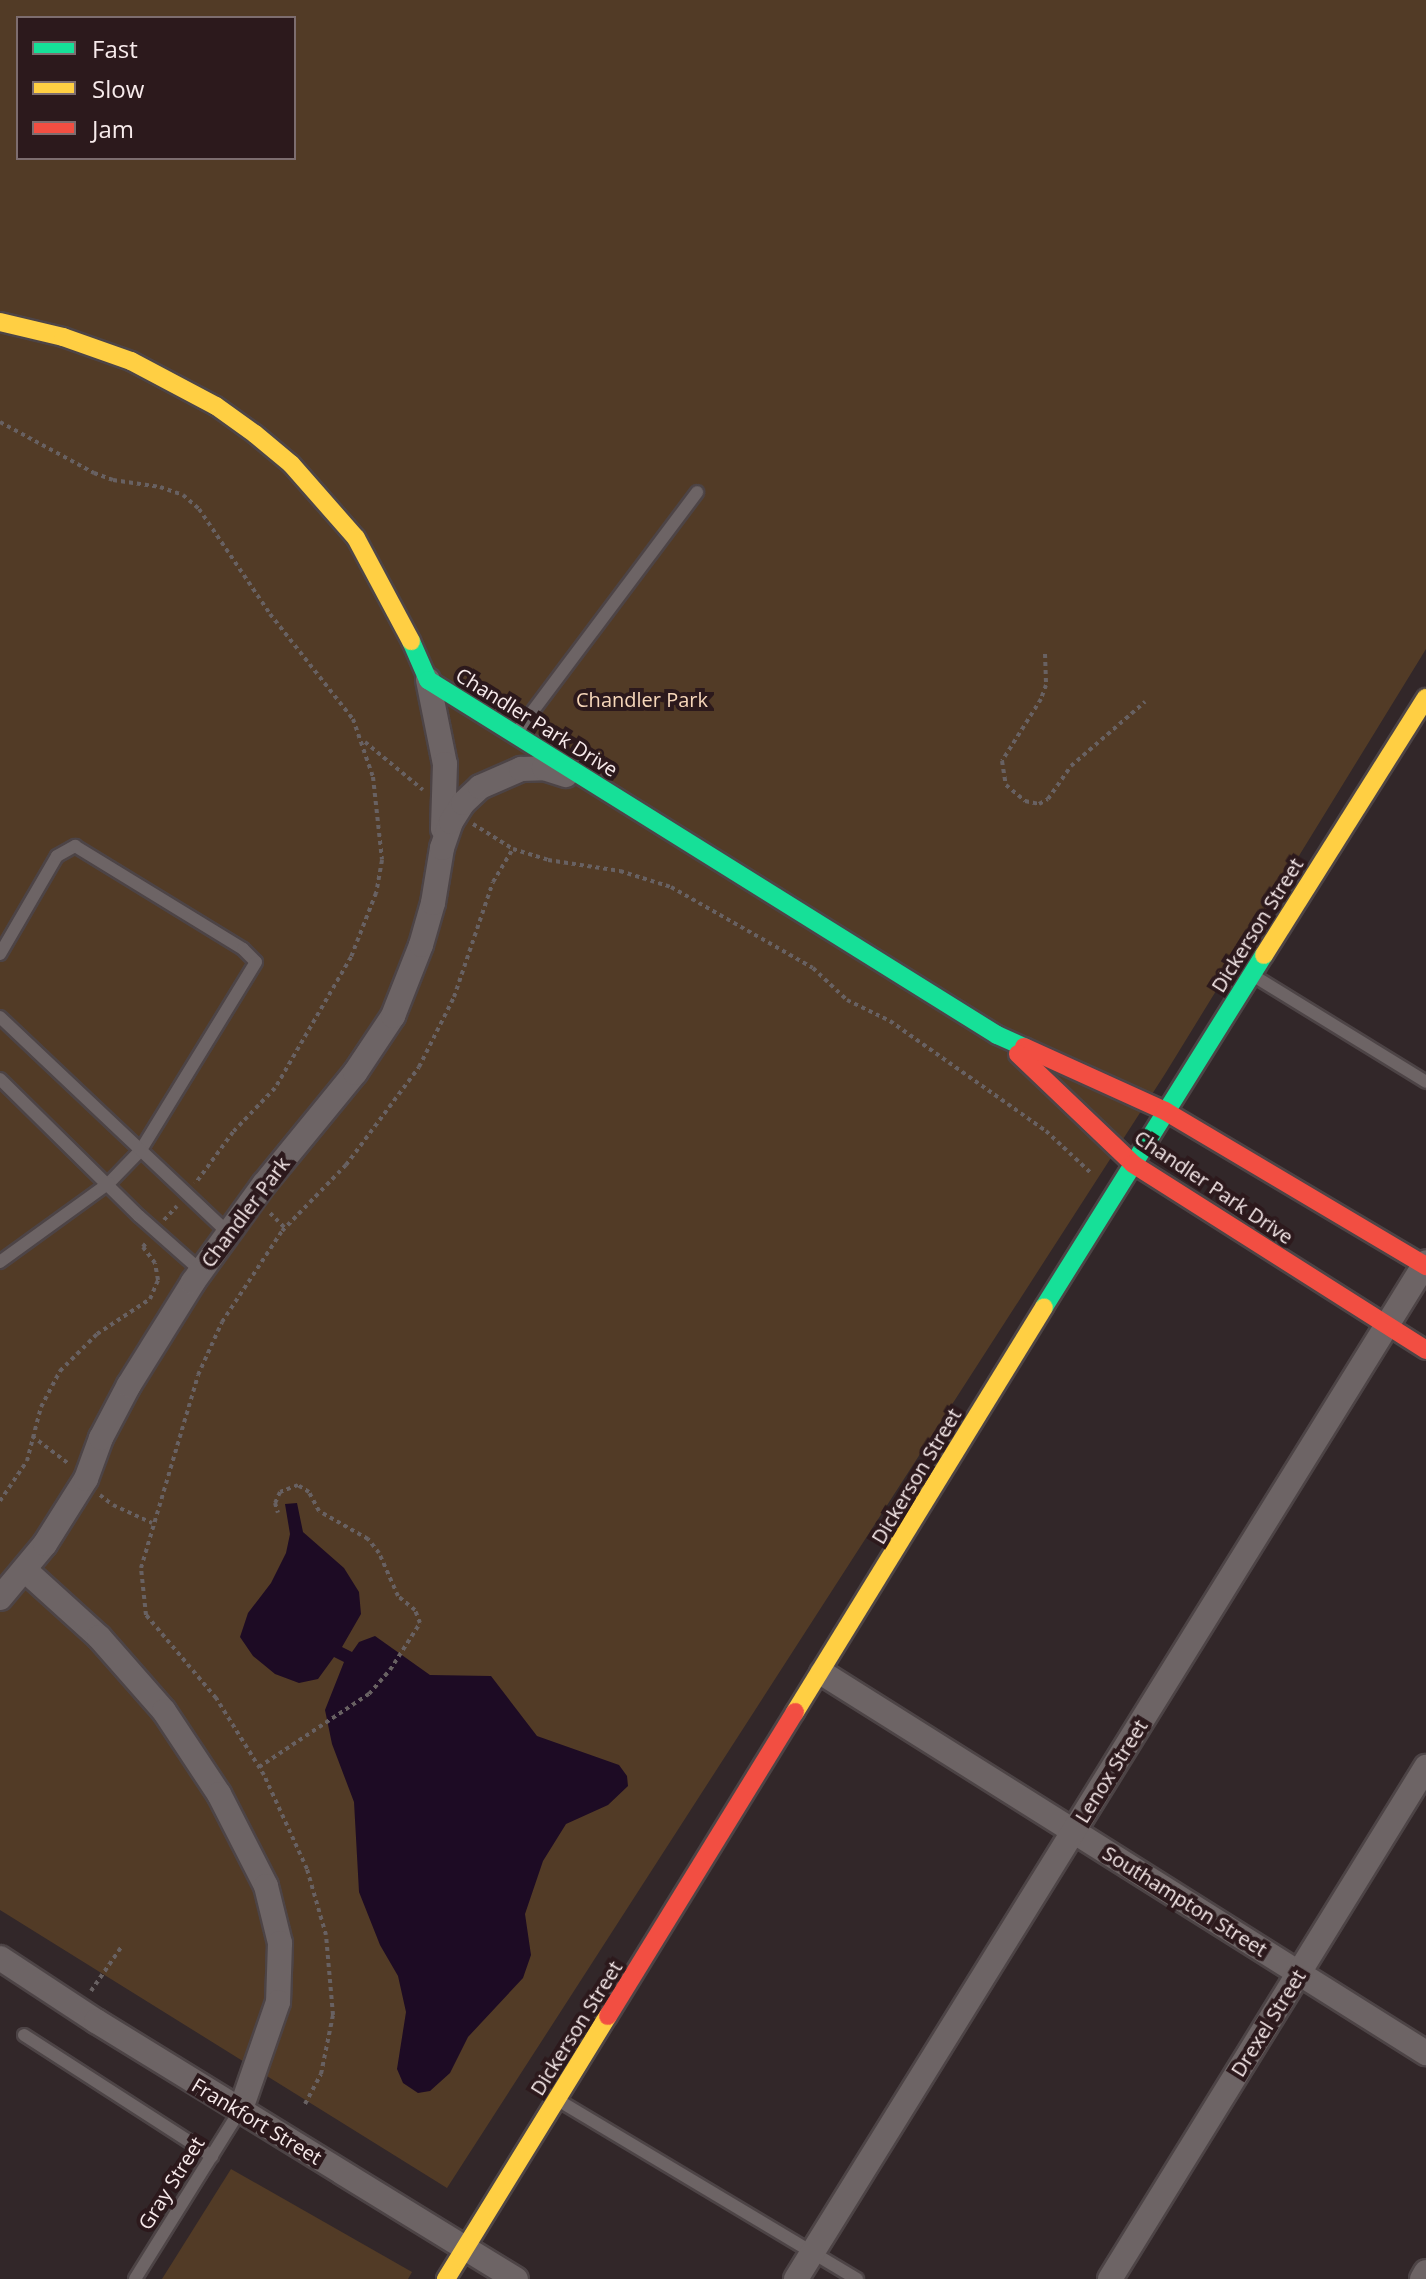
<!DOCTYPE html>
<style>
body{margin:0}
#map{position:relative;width:1426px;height:2279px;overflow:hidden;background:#322729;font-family:"Open Sans",sans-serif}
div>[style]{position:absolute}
.green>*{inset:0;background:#523b26}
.water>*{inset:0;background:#1d0b24}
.path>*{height:4px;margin-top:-2px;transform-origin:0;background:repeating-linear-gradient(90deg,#686162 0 4px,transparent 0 8px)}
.roads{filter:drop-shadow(2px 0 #4d4446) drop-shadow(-2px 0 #4d4446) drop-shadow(0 2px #4d4446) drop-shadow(0 -2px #4d4446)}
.lane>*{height:12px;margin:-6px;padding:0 6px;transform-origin:6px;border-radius:6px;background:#6d6465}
.street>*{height:24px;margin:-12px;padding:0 12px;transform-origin:12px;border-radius:12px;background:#6d6465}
.fast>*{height:18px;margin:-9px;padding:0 9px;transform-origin:9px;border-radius:9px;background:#16e098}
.slow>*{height:18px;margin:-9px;padding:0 9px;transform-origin:9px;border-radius:9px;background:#ffcf43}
.jam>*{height:18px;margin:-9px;padding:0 9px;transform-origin:9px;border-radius:9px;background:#f24e42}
span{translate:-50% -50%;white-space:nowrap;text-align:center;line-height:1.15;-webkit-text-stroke:8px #2c191c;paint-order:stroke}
.park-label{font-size:20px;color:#f7d7ba}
.street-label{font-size:20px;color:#f7eaeb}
.legend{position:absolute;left:16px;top:16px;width:280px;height:144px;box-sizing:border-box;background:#2c191c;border:2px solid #7d6d6f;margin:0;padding:10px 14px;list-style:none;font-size:24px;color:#f7eaeb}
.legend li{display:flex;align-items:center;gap:16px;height:40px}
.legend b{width:40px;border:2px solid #7d6d6f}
</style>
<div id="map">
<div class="green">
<i style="clip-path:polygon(evenodd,0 0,1426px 0,1426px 649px,1165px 1074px,447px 2188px,0 1910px,0 0,18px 18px,294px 18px,294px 158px,18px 158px,18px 18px)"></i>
<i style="clip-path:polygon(231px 2169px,412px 2272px,408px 2279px,162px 2279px)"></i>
</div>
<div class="water">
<i style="clip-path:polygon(297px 1503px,303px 1532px,344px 1568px,359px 1592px,361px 1614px,342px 1647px,352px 1652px,359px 1642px,375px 1636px,430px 1675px,491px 1676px,537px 1736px,619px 1765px,627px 1776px,628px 1786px,608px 1805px,566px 1824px,543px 1861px,525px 1914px,531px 1955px,523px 1978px,468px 2037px,450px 2073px,430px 2091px,418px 2093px,403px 2083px,397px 2069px,406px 2012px,398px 1976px,380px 1945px,359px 1892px,354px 1802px,332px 1744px,325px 1710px,344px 1662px,334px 1657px,318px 1679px,299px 1683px,275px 1674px,253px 1656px,240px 1637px,248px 1613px,271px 1583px,286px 1553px,290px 1534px,285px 1504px)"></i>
</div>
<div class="path">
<i style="left:0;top:422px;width:107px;rotate:28.5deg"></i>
<i style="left:94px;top:473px;width:20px;rotate:20deg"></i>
<i style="left:113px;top:480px;width:48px;rotate:8.5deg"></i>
<i style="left:160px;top:487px;width:24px;rotate:19deg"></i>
<i style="left:183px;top:495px;width:21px;rotate:41deg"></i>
<i style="left:199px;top:509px;width:127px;rotate:55.9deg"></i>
<i style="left:270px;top:614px;width:134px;rotate:51.7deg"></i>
<i style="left:353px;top:719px;width:61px;rotate:71deg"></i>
<i style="left:373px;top:777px;width:83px;rotate:83.8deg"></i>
<i style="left:382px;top:860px;width:34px;rotate:100deg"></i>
<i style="left:376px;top:893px;width:69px;rotate:111.3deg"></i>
<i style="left:351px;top:957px;width:151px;rotate:120.1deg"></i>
<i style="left:275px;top:1088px;width:61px;rotate:133.7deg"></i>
<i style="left:233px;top:1132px;width:64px;rotate:126.2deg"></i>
<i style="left:1045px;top:654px;width:31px;rotate:88deg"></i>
<i style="left:1046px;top:685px;width:15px;rotate:110deg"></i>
<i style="left:1041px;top:699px;width:73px;rotate:122.2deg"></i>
<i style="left:1002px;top:761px;width:24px;rotate:81deg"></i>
<i style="left:1006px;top:785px;width:25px;rotate:40deg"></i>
<i style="left:1025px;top:801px;width:14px;rotate:12deg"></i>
<i style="left:1039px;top:804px;width:10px;rotate:-29deg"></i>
<i style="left:1048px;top:799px;width:40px;rotate:-55.1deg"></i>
<i style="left:1071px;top:766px;width:98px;rotate:-40.9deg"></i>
<i style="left:365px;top:742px;width:75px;rotate:39.6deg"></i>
<i style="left:473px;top:824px;width:47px;rotate:32deg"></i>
<i style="left:513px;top:849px;width:37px;rotate:17deg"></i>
<i style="left:548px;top:860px;width:73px;rotate:8.7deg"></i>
<i style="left:620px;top:871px;width:53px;rotate:17.4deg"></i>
<i style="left:671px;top:887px;width:163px;rotate:29.7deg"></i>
<i style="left:813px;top:968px;width:47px;rotate:43.3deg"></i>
<i style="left:847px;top:1000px;width:48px;rotate:26deg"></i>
<i style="left:890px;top:1021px;width:191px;rotate:35.2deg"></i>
<i style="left:1046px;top:1131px;width:63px;rotate:43.1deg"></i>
<i style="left:270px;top:1213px;width:21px;rotate:45deg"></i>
<i style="left:164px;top:1220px;width:19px;rotate:-47deg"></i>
<i style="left:32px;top:1436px;width:46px;rotate:37.1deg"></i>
<i style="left:100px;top:1495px;width:16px;rotate:38deg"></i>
<i style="left:113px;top:1505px;width:43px;rotate:24.8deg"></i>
<i style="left:0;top:1501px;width:48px;rotate:-56deg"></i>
<i style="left:27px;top:1461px;width:56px;rotate:-75.5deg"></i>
<i style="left:41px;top:1407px;width:41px;rotate:-62.2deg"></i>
<i style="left:60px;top:1371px;width:52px;rotate:-45deg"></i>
<i style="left:97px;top:1334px;width:64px;rotate:-33.4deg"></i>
<i style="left:150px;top:1299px;width:21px;rotate:-67deg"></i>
<i style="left:158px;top:1280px;width:17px;rotate:-100deg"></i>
<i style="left:155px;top:1263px;width:20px;rotate:-127deg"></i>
<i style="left:143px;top:1247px;width:5px;rotate:-53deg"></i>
<i style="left:259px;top:1767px;width:132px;rotate:-33.6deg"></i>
<i style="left:369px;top:1694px;width:32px;rotate:-49deg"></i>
<i style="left:390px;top:1670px;width:56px;rotate:-57.4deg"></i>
<i style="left:420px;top:1623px;width:14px;rotate:-111deg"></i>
<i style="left:415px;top:1610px;width:22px;rotate:-141deg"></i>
<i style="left:398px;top:1596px;width:47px;rotate:-113.8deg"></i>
<i style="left:379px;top:1553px;width:18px;rotate:-128deg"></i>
<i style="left:368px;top:1539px;width:56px;rotate:-150.3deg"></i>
<i style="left:319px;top:1511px;width:21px;rotate:-118deg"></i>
<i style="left:309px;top:1492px;width:13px;rotate:-148deg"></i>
<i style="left:298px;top:1485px;width:19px;rotate:159deg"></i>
<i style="left:280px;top:1492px;width:12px;rotate:114deg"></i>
<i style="left:275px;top:1503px;width:10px;rotate:73deg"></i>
<i style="left:91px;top:1991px;width:55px;rotate:-55.4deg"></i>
<i style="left:305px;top:2104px;width:34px;rotate:-62deg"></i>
<i style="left:321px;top:2074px;width:60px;rotate:-78.5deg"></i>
<i style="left:333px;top:2015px;width:80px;rotate:-95deg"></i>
<i style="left:326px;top:1935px;width:69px;rotate:-106.1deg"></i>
<i style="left:307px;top:1869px;width:103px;rotate:-114.6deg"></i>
<i style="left:264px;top:1775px;width:91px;rotate:-121.9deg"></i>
<i style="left:216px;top:1698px;width:109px;rotate:-130.1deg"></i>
<i style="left:146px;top:1615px;width:47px;rotate:-96.1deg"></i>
<i style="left:141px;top:1568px;width:201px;rotate:-73.5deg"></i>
<i style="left:198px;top:1375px;width:58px;rotate:-65.6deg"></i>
<i style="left:222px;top:1322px;width:109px;rotate:-56.6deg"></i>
<i style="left:282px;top:1231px;width:92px;rotate:-45.9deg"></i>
<i style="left:346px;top:1165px;width:122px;rotate:-53.3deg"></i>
<i style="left:419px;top:1067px;width:78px;rotate:-63.4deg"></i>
<i style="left:454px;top:997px;width:121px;rotate:-71.3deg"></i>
<i style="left:493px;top:882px;width:39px;rotate:-59deg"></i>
</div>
<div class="roads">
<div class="lane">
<i style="left:517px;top:732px;width:300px;rotate:-53.1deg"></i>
<i style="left:0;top:954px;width:113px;rotate:-59.8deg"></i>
<i style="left:57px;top:856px;width:21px;rotate:-29deg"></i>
<i style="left:75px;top:846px;width:197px;rotate:31.5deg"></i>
<i style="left:243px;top:949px;width:18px;rotate:45deg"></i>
<i style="left:256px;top:962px;width:222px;rotate:121.5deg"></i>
<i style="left:140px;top:1151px;width:45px;rotate:134.1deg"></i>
<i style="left:109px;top:1183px;width:135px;rotate:144.1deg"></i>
<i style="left:1254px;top:976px;width:202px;rotate:31.6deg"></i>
<i style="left:0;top:1017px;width:313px;rotate:43.4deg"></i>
<i style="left:0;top:1079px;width:195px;rotate:44.6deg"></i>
<i style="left:139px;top:1216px;width:83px;rotate:41.6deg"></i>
<i style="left:24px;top:2035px;width:224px;rotate:32.8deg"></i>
<i style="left:561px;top:2102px;width:345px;rotate:30.9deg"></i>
<i style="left:135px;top:2279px;width:200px;rotate:-58.1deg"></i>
</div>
<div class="street">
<i style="left:428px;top:680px;width:86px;rotate:78.6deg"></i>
<i style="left:445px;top:764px;width:65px;rotate:91.8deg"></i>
<i style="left:25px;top:1570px;width:100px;rotate:42.2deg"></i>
<i style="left:99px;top:1637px;width:98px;rotate:48.7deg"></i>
<i style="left:164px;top:1711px;width:100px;rotate:56.5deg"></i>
<i style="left:219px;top:1794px;width:103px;rotate:62.9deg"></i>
<i style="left:266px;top:1886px;width:59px;rotate:76.2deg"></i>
<i style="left:280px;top:1943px;width:59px;rotate:91.9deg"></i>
<i style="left:278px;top:2002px;width:113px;rotate:109.1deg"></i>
<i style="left:0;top:1598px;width:70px;rotate:-50.2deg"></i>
<i style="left:45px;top:1544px;width:77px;rotate:-57.8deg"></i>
<i style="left:86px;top:1479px;width:44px;rotate:-69.9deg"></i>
<i style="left:101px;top:1438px;width:60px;rotate:-62.2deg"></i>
<i style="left:129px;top:1385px;width:121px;rotate:-58.1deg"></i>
<i style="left:193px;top:1282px;width:121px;rotate:-54.1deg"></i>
<i style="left:264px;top:1184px;width:144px;rotate:-50.7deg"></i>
<i style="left:355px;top:1073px;width:69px;rotate:-56.3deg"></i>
<i style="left:393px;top:1016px;width:76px;rotate:-68.5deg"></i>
<i style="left:421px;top:945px;width:44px;rotate:-74.1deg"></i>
<i style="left:433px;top:903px;width:56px;rotate:-80.7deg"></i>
<i style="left:442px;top:848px;width:28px;rotate:-71deg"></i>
<i style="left:451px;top:822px;width:22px;rotate:-58deg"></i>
<i style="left:463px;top:803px;width:23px;rotate:-43deg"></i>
<i style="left:480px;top:787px;width:45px;rotate:-23.7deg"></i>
<i style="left:521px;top:769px;width:23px;rotate:-2deg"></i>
<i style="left:544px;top:768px;width:23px;rotate:18deg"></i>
<i style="left:822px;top:1673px;width:714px;rotate:32.18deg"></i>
<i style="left:0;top:1958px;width:115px;rotate:33.3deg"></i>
<i style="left:96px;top:2021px;width:493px;rotate:31.6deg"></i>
<i style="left:796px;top:2279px;width:1196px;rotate:-58.22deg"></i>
<i style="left:1110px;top:2279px;width:602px;rotate:-58.32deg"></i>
<i style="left:1422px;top:2279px;width:8px;rotate:-60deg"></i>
</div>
<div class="fast">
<i style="left:411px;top:641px;width:43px;rotate:66.4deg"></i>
<i style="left:428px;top:680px;width:671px;rotate:31.96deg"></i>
<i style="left:997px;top:1035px;width:30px;rotate:24deg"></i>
<i style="left:1044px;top:1307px;width:415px;rotate:-58deg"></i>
</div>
<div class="slow">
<i style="left:0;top:322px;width:65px;rotate:13.4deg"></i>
<i style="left:63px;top:337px;width:72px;rotate:19.4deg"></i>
<i style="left:131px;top:361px;width:96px;rotate:27.9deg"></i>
<i style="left:216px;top:406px;width:48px;rotate:35.7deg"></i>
<i style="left:255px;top:434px;width:47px;rotate:39.8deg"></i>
<i style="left:291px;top:464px;width:98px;rotate:48.7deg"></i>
<i style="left:356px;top:538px;width:117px;rotate:61.9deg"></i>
<i style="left:1264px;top:955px;width:304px;rotate:-57.8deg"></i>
<i style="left:795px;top:1712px;width:475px;rotate:-58.4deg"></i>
<i style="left:446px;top:2279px;width:309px;rotate:-58.4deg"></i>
</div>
<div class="jam">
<i style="left:1024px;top:1047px;width:155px;rotate:24.4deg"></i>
<i style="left:1165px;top:1111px;width:304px;rotate:30.7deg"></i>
<i style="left:1018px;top:1054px;width:159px;rotate:43.7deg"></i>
<i style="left:1133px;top:1164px;width:347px;rotate:32.4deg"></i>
<i style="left:608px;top:2016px;width:357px;rotate:-58.4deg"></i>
</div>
</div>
<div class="park-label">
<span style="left:642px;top:699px">Chandler Park</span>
</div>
<div class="street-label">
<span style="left:537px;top:722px;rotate:32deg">Chandler Park Drive</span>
<span style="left:1257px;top:925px;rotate:-58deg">Dickerson Street</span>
<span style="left:1214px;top:1187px;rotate:34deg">Chandler Park Drive</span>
<span style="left:245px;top:1212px;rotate:-53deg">Chandler Park</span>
<span style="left:916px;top:1476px;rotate:-59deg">Dickerson Street</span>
<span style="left:1111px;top:1771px;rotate:-58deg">Lenox Street</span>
<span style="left:1185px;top:1901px;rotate:32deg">Southampton Street</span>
<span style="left:1268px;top:2023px;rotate:-58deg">Drexel Street</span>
<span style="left:576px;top:2028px;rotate:-58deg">Dickerson Street</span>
<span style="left:257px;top:2121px;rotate:31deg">Frankfort Street</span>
<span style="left:171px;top:2183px;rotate:-58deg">Gray Street</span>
</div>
<ul class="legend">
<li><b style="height:10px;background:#16e098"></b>Fast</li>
<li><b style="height:10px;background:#ffcf43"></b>Slow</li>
<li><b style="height:10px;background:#f24e42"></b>Jam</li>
</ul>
</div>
